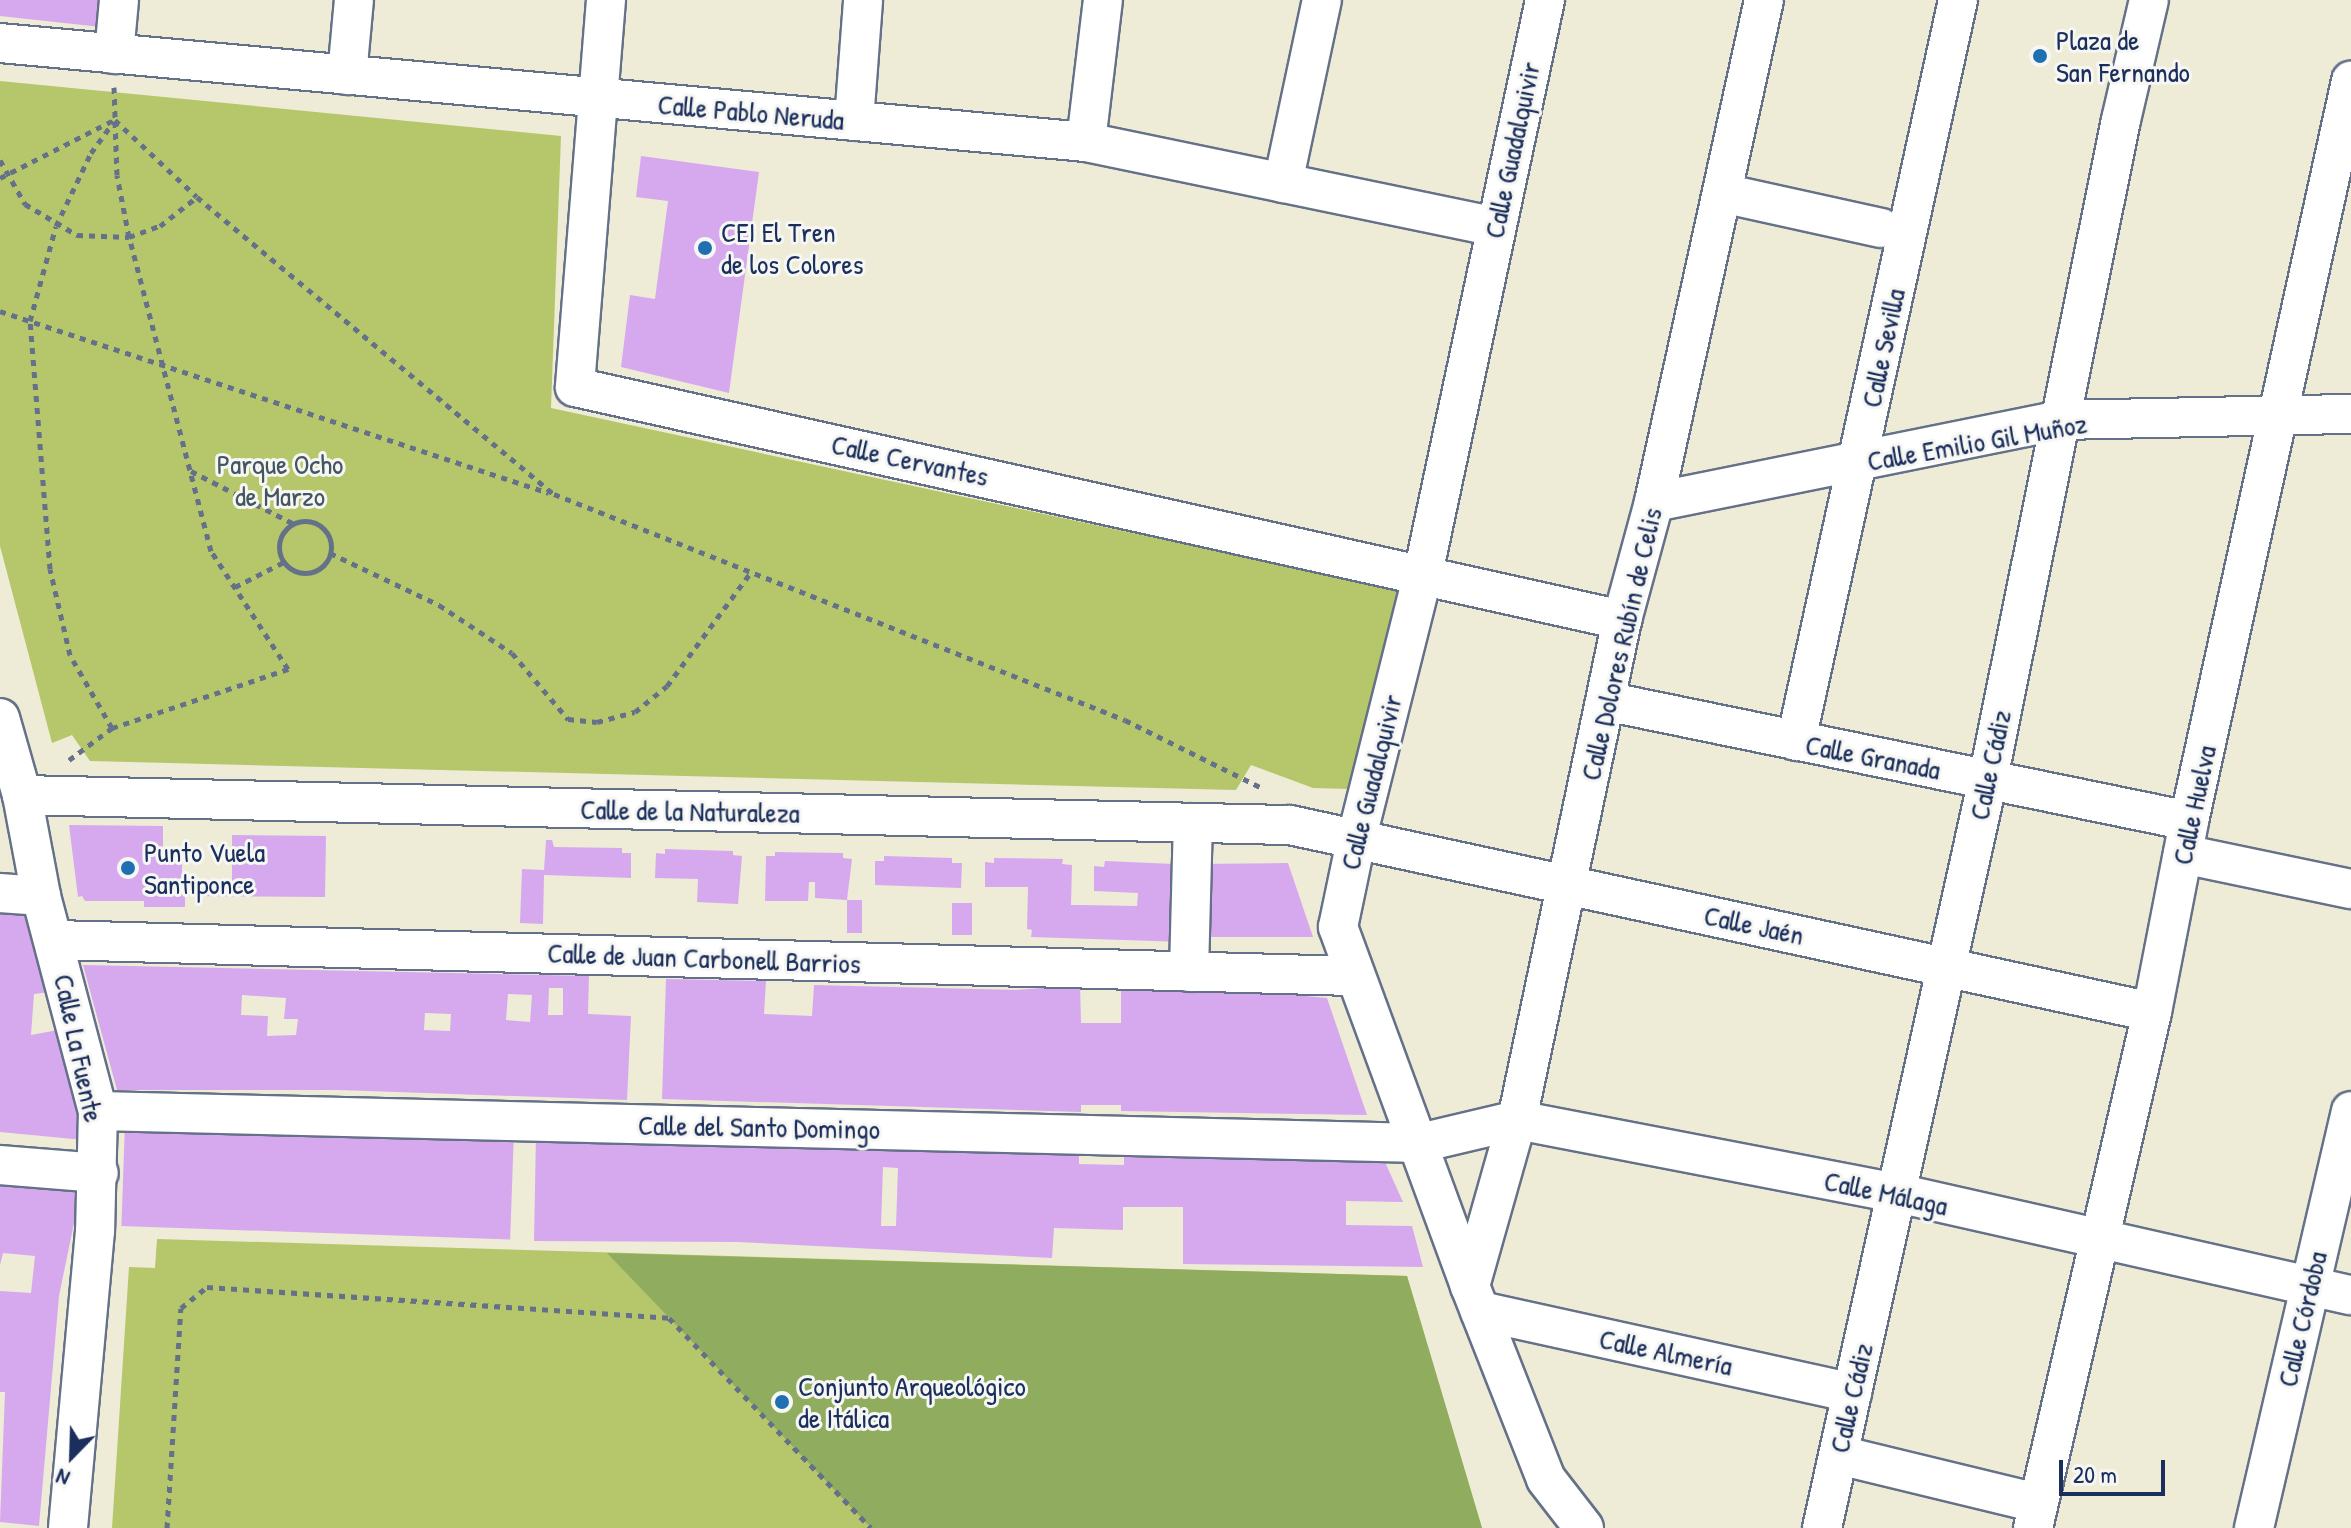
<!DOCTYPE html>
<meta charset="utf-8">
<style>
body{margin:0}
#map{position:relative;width:2351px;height:1528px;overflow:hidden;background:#eeebd7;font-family:"Patrick Hand",sans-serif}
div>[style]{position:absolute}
.green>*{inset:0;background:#b5c76a}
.forest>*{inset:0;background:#90ac5e}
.building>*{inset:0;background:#d6a9ef;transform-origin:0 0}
.path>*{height:5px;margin-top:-2.5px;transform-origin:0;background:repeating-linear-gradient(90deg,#657188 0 6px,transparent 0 12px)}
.path>.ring{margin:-2.5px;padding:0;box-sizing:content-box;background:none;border:5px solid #657188;border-radius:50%}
.roads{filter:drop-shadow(2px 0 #657188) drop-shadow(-2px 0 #657188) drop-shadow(0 2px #657188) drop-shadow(0 -2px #657188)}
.minor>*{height:38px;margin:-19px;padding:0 19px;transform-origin:19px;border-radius:19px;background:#fff}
.dots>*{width:22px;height:22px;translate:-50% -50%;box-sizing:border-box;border:4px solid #f6f6f2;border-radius:50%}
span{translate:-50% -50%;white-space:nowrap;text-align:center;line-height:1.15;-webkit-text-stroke:6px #f6f6f2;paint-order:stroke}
.poi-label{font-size:28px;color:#1b2f5e}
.left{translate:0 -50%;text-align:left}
.street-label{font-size:28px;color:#1b2f5e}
.park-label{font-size:28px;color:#425561}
.north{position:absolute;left:32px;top:1416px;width:80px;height:80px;-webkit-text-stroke:6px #f6f6f2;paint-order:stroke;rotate:203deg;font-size:22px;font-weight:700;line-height:32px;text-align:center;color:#1b2f5e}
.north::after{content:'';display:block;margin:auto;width:28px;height:36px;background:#1b2f5e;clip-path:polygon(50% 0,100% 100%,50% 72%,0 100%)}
.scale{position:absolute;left:2059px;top:1460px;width:106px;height:36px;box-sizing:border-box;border:4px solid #1b2f5e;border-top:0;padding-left:10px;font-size:24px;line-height:28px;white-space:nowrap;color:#1b2f5e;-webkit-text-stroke:6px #f6f6f2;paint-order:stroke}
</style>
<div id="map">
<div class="green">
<i style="clip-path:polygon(0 81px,561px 136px,551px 408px,1397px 590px,1350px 789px,1313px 788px,1251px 765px,1236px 790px,90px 761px,72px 735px,52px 743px,0 546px)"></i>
<i style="clip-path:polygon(157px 1239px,1407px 1276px,1482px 1528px,112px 1528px,129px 1267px,155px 1268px)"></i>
</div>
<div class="forest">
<i style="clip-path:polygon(607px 1253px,1407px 1276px,1482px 1528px,871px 1528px)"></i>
</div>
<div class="building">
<i style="clip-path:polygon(0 0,104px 0,101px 27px,0 16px)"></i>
<i style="clip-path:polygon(641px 156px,759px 172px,729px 393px,621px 367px,630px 295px,655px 299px,668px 201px,636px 197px)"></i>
<i style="clip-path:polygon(69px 825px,163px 826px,163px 849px,182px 849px,182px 885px,232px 886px,232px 835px,326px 836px,325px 897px,185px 896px,185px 907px,144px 907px,144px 901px,85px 901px,82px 896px,78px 897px)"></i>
<i style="clip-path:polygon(546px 840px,552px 840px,554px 847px,622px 848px,622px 853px,631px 853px,631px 878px,544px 875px,543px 924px,520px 923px,522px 869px,544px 870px)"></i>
<i style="clip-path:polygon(665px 849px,733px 851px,733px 855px,742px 856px,738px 904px,697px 902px,698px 879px,655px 878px,656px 853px,665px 854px)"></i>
<i style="clip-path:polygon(775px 852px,843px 853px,843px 858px,852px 859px,847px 900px,815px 898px,815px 882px,809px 882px,808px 901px,765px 901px,766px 856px,775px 856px)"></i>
<i style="clip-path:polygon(884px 856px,952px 858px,952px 863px,962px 863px,961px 888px,875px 885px,875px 861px,884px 861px)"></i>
<i style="clip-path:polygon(994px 858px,1063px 859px,1062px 864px,1072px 865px,1071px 905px,1081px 905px,1137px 906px,1138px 893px,1094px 891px,1094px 866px,1104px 867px,1105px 861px,1174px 864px,1185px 942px,1031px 937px,1032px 930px,1027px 929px,1028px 887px,985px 887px,985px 862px,994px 863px)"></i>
<i style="clip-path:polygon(1288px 863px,1313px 937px,1196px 937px,1197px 864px)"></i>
<i style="left:847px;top:900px;width:15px;height:33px"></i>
<i style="left:952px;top:903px;width:20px;height:32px"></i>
<i style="clip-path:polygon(0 909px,25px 909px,49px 992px,34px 994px,31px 1035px,58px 1030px,73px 1068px,84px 1140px,0 1132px)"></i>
<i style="clip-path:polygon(evenodd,83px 965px,589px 976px,588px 1014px,631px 1016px,627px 1100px,339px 1090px,117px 1090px,83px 965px,549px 988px,563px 988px,563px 1015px,548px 1015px,549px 988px,83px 965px,508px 994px,532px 995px,530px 1022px,506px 1020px,508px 994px,83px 965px,242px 995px,286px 998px,284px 1019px,298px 1019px,296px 1035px,267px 1036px,268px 1016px,241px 1015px,242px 995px,83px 965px,425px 1013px,451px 1014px,450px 1031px,424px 1030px,425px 1013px)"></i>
<i style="clip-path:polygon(666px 979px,766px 981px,764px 1014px,812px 1016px,814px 985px,1016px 990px,1080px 985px,1081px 1023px,1121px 1023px,1121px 988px,1227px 989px,1327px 998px,1367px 1115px,1121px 1111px,1121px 1105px,1081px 1105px,1081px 1112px,662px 1099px)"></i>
<i style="left:125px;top:1123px;width:389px;height:103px;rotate:2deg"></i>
<i style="clip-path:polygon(evenodd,536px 1134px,1079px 1148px,1079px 1164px,1124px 1165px,1124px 1148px,1380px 1151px,1403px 1202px,1346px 1201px,1346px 1225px,1412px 1226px,1423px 1267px,1183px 1264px,1183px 1207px,1123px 1207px,1123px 1230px,1054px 1228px,1052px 1258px,738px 1242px,534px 1241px,536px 1134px,883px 1167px,898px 1168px,896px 1226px,881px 1226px,883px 1167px)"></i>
<i style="clip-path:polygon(0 1181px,81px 1189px,59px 1296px,39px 1526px,0 1522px,5px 1392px,0 1392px,0 1291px,31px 1293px,35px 1256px,3px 1253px,0 1265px)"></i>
</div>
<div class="path">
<i style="left:114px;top:87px;width:33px;rotate:88deg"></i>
<i style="left:115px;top:120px;width:112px;rotate:43.2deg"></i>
<i style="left:197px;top:197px;width:464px;rotate:39.8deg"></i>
<i style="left:554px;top:494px;width:614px;rotate:21.59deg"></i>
<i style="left:1125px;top:720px;width:153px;rotate:26.4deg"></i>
<i style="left:0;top:160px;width:51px;rotate:60.4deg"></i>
<i style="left:25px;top:204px;width:61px;rotate:30.8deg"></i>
<i style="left:77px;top:235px;width:52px;rotate:2.2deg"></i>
<i style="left:129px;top:237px;width:33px;rotate:-20deg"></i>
<i style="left:160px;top:226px;width:47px;rotate:-38.1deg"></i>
<i style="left:0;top:178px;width:128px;rotate:-27deg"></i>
<i style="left:0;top:311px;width:578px;rotate:18.34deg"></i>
<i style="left:191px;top:471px;width:116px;rotate:27.2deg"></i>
<i class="ring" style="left:279px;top:521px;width:47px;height:47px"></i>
<i style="left:330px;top:553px;width:121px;rotate:25.5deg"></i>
<i style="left:439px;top:605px;width:87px;rotate:33.3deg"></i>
<i style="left:512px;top:653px;width:87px;rotate:49.7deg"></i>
<i style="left:568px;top:719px;width:29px;rotate:6deg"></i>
<i style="left:597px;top:722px;width:39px;rotate:-15deg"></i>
<i style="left:635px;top:712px;width:41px;rotate:-39.1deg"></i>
<i style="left:667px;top:686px;width:142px;rotate:-53.6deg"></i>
<i style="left:235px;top:587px;width:55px;rotate:-27deg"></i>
<i style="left:112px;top:728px;width:84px;rotate:-119.9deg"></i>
<i style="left:70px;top:655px;width:88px;rotate:-103.1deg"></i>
<i style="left:50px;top:569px;width:249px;rotate:-94.6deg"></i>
<i style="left:30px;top:321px;width:98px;rotate:-74.7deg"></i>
<i style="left:56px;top:226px;width:81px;rotate:-64.4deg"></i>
<i style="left:91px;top:153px;width:39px;rotate:-54deg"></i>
<i style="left:69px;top:760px;width:54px;rotate:-36.7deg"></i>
<i style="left:112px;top:728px;width:186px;rotate:-18.5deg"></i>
<i style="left:288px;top:669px;width:141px;rotate:-123.1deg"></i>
<i style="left:211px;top:551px;width:325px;rotate:-104.6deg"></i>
<i style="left:129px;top:237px;width:63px;rotate:-101deg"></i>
<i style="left:117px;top:175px;width:54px;rotate:-92.1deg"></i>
<i style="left:167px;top:1528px;width:220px;rotate:-86.4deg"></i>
<i style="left:181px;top:1308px;width:33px;rotate:-39deg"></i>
<i style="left:207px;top:1287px;width:463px;rotate:3.8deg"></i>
<i style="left:669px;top:1318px;width:291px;rotate:46.1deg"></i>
</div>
<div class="roads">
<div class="minor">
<i style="left:606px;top:0;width:388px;rotate:94.6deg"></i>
<i style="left:575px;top:387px;width:1073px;rotate:12.55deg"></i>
<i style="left:1545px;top:0;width:587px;rotate:102deg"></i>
<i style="left:1423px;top:574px;width:275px;rotate:104.1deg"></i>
<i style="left:1356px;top:841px;width:88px;rotate:101.8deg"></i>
<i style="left:1338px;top:927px;width:382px;rotate:69.8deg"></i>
<i style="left:1470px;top:1286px;width:207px;rotate:68.5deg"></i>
<i style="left:1546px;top:1479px;width:62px;rotate:52.2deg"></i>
<i style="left:0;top:43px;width:1091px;rotate:5.21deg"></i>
<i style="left:1086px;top:142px;width:418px;rotate:11.7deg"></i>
<i style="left:114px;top:54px;width:54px;rotate:-84.7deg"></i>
<i style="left:347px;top:75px;width:75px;rotate:-84.7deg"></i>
<i style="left:854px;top:121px;width:121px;rotate:-85.7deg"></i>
<i style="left:1086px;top:142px;width:143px;rotate:-83.2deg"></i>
<i style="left:1283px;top:183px;width:187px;rotate:-78deg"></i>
<i style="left:1722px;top:193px;width:163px;rotate:12.4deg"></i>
<i style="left:1654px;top:502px;width:414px;rotate:-11.4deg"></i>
<i style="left:2060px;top:420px;width:291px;rotate:-1.2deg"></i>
<i style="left:1605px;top:701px;width:596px;rotate:11.61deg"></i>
<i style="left:0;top:718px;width:80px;rotate:74.1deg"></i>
<i style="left:22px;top:795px;width:103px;rotate:79.3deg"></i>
<i style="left:41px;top:896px;width:222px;rotate:75.2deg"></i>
<i style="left:98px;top:1111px;width:120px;rotate:91.4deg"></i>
<i style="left:95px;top:1231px;width:298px;rotate:95.2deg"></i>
<i style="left:1796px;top:741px;width:759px;rotate:-77.67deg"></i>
<i style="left:22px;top:795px;width:1268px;rotate:1.36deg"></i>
<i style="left:1290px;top:825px;width:882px;rotate:12.24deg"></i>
<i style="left:2183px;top:854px;width:172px;rotate:11.8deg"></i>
<i style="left:0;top:893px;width:41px;rotate:4.2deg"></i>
<i style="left:55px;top:940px;width:1298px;rotate:1.59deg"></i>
<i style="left:1189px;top:972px;width:149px;rotate:-88.5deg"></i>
<i style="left:98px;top:1111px;width:1322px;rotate:1.39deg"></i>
<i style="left:1420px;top:1143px;width:100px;rotate:-13.3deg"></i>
<i style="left:1517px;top:1120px;width:387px;rotate:10.9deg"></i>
<i style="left:1897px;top:1193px;width:465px;rotate:12.7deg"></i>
<i style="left:0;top:1165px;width:99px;rotate:4.6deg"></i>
<i style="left:1470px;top:1286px;width:173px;rotate:-74.2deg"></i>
<i style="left:1517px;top:1120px;width:511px;rotate:-78.14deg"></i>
<i style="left:1622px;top:620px;width:122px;rotate:-74.8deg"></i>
<i style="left:1654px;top:502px;width:514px;rotate:-77.64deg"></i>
<i style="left:1480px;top:1311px;width:381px;rotate:12.4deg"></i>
<i style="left:1839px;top:1455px;width:205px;rotate:13.6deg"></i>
<i style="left:1822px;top:1528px;width:767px;rotate:-77.5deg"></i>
<i style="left:1988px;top:779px;width:672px;rotate:-78.59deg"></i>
<i style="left:2121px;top:120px;width:123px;rotate:-76.9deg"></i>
<i style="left:2033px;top:1528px;width:530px;rotate:-77.01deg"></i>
<i style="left:2152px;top:1012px;width:195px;rotate:-79deg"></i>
<i style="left:2189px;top:821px;width:758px;rotate:-77.65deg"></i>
<i style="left:2254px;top:1528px;width:428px;rotate:-76.9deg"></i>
</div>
</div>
<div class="dots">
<i style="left:2040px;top:56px;background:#1f6fb2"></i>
<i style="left:705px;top:248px;background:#1f6fb2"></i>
<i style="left:128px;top:868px;background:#1f6fb2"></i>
<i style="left:782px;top:1402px;background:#1f6fb2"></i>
</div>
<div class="poi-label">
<span class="left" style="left:2056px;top:56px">Plaza de<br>San Fernando</span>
<span class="left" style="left:721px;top:248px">CEI El Tren<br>de los Colores</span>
<span class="left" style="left:144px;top:868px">Punto Vuela<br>Santiponce</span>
<span class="left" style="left:798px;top:1402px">Conjunto Arqueológico<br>de Itálica</span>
</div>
<div class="street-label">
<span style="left:751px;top:112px;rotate:5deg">Calle Pablo Neruda</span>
<span style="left:1512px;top:150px;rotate:-78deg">Calle Guadalquivir</span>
<span style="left:1883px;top:348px;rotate:-78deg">Calle Sevilla</span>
<span style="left:1977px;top:442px;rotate:-10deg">Calle Emilio Gil Muñoz</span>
<span style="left:910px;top:460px;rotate:12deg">Calle Cervantes</span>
<span style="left:1621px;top:644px;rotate:-77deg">Calle Dolores Rubín de Celis</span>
<span style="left:1873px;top:757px;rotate:11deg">Calle Granada</span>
<span style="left:1990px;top:765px;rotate:-78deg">Calle Cádiz</span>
<span style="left:1371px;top:782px;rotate:-76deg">Calle Guadalquivir</span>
<span style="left:2194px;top:805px;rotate:-78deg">Calle Huelva</span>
<span style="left:690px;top:811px;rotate:1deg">Calle de la Naturaleza</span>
<span style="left:1754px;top:925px;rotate:12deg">Calle Jaén</span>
<span style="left:704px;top:958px;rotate:2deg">Calle de Juan Carbonell Barrios</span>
<span style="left:79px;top:1048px;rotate:78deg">Calle La Fuente</span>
<span style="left:759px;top:1127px;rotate:1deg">Calle del Santo Domingo</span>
<span style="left:1886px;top:1193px;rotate:12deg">Calle Málaga</span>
<span style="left:2302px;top:1319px;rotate:-77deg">Calle Córdoba</span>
<span style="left:1666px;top:1352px;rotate:12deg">Calle Almería</span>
<span style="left:1851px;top:1398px;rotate:-77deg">Calle Cádiz</span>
</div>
<div class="park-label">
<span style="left:280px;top:480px">Parque Ocho<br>de Marzo</span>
</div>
<div class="north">N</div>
<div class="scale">20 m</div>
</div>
